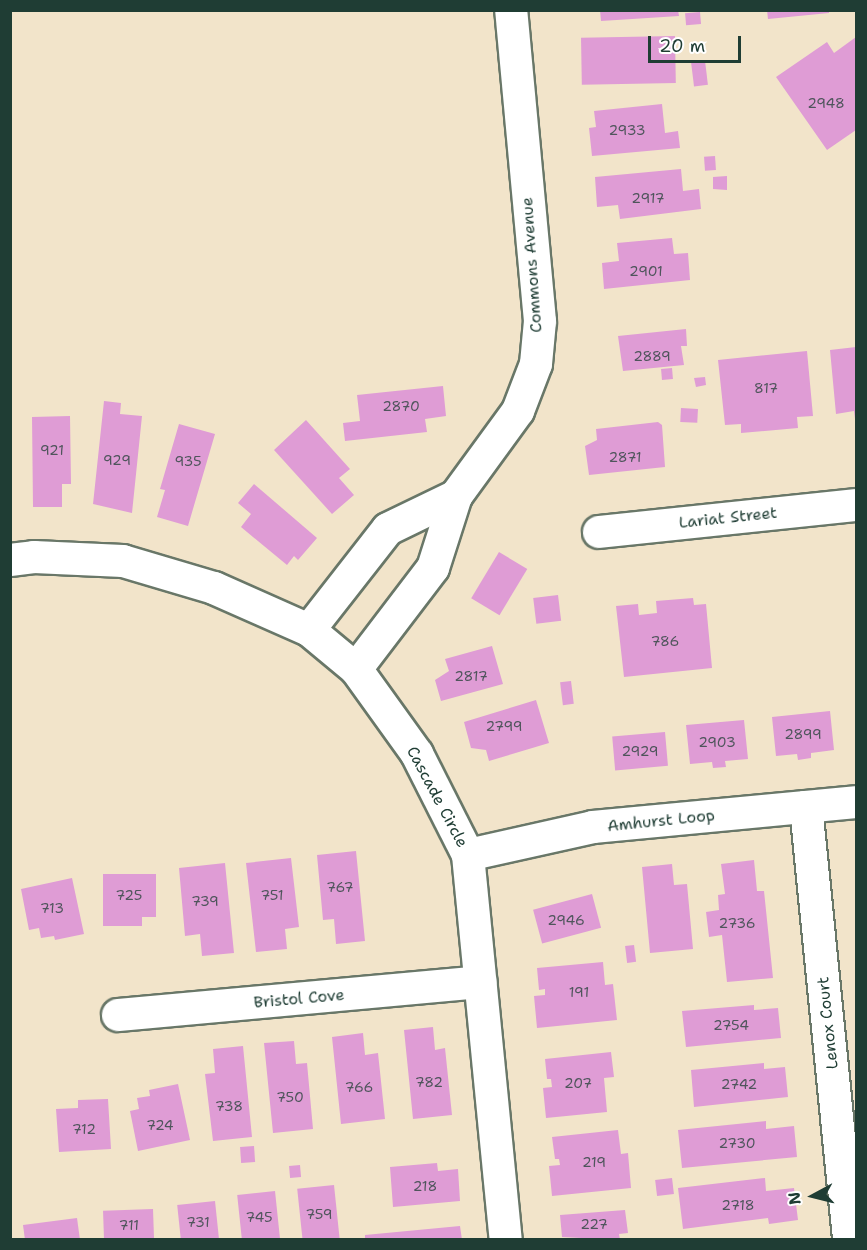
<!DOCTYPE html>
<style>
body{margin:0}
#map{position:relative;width:867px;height:1250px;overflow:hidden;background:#f2e4ca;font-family:"Shantell Sans",sans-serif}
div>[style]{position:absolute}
.building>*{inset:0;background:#df9cd5;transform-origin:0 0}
.roads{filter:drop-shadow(2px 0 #697768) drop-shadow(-2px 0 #697768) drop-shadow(0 2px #697768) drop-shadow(0 -2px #697768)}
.minor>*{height:32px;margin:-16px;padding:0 16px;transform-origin:16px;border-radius:16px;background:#fff}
span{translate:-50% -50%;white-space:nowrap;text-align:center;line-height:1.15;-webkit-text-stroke:4.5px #fff;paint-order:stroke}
.number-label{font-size:14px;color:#4f555c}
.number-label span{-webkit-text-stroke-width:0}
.street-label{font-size:16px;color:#1f3d34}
.frame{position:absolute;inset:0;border:12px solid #1f3d34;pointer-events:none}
.north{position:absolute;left:783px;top:1166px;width:60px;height:60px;-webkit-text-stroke:4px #fff;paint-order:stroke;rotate:263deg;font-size:16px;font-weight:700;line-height:24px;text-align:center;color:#1f3d34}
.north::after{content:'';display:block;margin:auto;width:21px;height:27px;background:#1f3d34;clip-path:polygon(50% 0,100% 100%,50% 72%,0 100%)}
.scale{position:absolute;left:648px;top:36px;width:93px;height:27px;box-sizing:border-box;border:3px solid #1f3d34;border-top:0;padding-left:8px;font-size:18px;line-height:21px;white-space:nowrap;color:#1f3d34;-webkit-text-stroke:4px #fff;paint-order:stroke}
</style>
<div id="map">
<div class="building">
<i style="clip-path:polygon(600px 10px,678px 10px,679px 16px,601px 21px)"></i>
<i style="clip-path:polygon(767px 10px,829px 10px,829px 13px,768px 19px)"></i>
<i style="left:700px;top:12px;width:12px;height:15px;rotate:85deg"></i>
<i style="left:675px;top:36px;width:47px;height:94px;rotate:89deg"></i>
<i style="clip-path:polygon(856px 37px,856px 130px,827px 150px,776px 77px,827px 42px,834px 53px)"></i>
<i style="left:705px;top:61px;width:24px;height:14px;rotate:83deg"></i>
<i style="clip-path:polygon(662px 104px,665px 133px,678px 131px,680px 148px,592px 156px,589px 128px,596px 127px,594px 111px)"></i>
<i style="left:715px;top:156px;width:14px;height:11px;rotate:86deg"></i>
<i style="clip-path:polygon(681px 169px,683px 191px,699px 189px,701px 209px,620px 219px,618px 205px,597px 207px,595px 177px)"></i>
<i style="clip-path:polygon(727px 176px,727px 190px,713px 189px,713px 177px)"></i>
<i style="clip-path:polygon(672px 238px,674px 254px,688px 253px,690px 280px,604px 289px,602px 263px,619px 261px,617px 243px)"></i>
<i style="clip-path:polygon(686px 329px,687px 346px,681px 346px,684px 365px,623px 371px,618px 336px)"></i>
<i style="clip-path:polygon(856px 347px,856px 418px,855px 419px,854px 411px,836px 414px,830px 350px)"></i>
<i style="clip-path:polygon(807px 351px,813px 416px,797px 417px,798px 428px,741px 433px,741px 424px,725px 425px,718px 360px)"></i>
<i style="left:672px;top:368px;width:11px;height:11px;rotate:85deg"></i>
<i style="clip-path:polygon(705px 377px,706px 385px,696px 387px,694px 378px)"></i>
<i style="clip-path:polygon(443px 386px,446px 416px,425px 419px,427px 432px,345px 441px,343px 423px,360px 421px,357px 395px)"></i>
<i style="clip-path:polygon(104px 401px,121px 403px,120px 414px,142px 416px,132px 513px,93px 504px)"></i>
<i style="left:681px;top:408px;width:17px;height:14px;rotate:3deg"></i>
<i style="clip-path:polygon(70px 416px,71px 484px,62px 484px,62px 507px,33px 507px,32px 417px)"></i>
<i style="clip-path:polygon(306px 420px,350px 469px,339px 478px,354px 495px,332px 514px,274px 450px)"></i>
<i style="clip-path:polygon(658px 422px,662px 425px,665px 467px,589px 475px,585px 446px,597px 440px,596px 429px)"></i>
<i style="clip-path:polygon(179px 424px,215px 434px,188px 526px,157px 517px,165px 490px,160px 489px)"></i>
<i style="clip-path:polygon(254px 484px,317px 538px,298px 560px,294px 556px,287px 565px,241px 527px,251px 514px,238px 503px)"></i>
<i style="left:499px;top:552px;width:33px;height:54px;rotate:31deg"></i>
<i style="left:558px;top:595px;width:26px;height:25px;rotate:83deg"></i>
<i style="clip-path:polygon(693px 598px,694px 605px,706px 604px,712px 668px,624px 677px,616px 606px,638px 604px,639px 615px,657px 613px,656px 601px)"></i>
<i style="clip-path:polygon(492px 646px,503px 684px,441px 701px,435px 680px,449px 671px,445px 659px)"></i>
<i style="left:571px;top:681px;width:23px;height:11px;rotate:83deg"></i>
<i style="clip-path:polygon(536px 700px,549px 743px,489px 761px,486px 750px,471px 748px,464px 722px)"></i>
<i style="clip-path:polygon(830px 711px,834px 750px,811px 753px,811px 758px,798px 760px,797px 754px,776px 756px,772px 717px)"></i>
<i style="clip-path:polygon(744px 720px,748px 759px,725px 761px,726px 767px,713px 768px,712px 762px,690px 764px,686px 725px)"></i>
<i style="left:665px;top:732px;width:34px;height:53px;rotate:85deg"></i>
<i style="clip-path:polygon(356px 851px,365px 941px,336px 944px,334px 919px,323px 920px,317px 855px)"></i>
<i style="clip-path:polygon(291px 858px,299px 927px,285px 929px,287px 949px,256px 952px,246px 863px)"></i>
<i style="clip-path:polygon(754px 860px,757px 891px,764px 891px,773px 978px,727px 982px,722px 935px,709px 937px,706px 912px,719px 910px,718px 895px,725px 894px,721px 864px)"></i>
<i style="clip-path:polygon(225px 863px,234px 953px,202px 956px,200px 934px,185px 936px,179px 868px)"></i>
<i style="clip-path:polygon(672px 864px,674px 885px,687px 884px,693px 949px,650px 953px,642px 867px)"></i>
<i style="clip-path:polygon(103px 874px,156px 874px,156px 917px,142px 917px,142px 926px,103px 926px)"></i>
<i style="clip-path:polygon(72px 878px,84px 934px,55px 940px,54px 936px,41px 938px,39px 928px,29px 930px,21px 889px)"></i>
<i style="left:592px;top:894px;width:35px;height:61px;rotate:75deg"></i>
<i style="left:634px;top:945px;width:17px;height:9px;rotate:83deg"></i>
<i style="clip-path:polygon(603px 962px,605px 985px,613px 984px,617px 1020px,537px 1028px,534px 996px,545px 995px,545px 989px,539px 990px,537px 968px)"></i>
<i style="clip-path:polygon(754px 1005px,754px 1010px,778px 1008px,781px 1038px,686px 1047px,682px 1011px)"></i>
<i style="clip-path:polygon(433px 1027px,435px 1050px,445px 1048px,452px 1115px,413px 1119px,404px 1030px)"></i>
<i style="clip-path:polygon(363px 1033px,365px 1055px,378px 1053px,385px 1119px,341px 1124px,332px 1037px)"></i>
<i style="clip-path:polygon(294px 1041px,296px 1064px,307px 1063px,313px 1129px,273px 1133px,264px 1043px)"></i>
<i style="clip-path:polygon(243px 1046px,252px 1137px,213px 1141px,205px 1074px,215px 1073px,213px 1049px)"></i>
<i style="clip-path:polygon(611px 1052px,614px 1077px,604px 1078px,607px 1112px,546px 1118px,543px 1088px,552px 1087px,551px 1079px,547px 1079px,545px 1059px)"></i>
<i style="clip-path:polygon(764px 1063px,764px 1069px,785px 1067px,788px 1097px,694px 1107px,691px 1070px)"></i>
<i style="clip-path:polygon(178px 1084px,190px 1140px,138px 1151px,130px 1111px,139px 1109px,137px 1098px,150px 1096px,149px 1090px)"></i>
<i style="clip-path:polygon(108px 1099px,111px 1149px,59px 1152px,56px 1109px,78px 1108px,78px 1100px)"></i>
<i style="clip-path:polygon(766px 1121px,766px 1129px,794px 1126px,797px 1157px,682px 1168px,678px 1130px)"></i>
<i style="clip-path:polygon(618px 1130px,621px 1154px,628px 1153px,631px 1188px,552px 1196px,549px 1166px,560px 1165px,559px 1159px,555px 1159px,552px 1137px)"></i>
<i style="left:254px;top:1146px;width:16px;height:14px;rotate:86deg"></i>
<i style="clip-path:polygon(437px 1163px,438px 1171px,458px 1169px,460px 1201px,393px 1207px,390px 1167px)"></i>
<i style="left:300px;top:1165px;width:12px;height:11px;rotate:85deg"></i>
<i style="left:672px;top:1178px;width:16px;height:17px;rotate:83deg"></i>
<i style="clip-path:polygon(765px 1178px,766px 1191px,794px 1188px,798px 1220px,769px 1224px,768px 1218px,683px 1229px,678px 1188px)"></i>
<i style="left:334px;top:1185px;width:55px;height:37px;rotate:84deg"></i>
<i style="left:275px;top:1191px;width:49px;height:38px;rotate:84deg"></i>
<i style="left:215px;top:1201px;width:39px;height:38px;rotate:84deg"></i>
<i style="left:153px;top:1209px;width:31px;height:50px;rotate:88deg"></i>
<i style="clip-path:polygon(625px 1210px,628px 1233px,619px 1234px,620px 1240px,562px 1237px,560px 1215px)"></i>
<i style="clip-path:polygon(77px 1218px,80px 1240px,25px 1240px,23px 1225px)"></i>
<i style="clip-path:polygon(460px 1226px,462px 1240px,365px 1240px,365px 1235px)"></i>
</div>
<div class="roads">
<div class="minor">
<i style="left:599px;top:532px;width:258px;rotate:-6deg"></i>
<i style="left:10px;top:560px;width:24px;rotate:-7deg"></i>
<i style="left:34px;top:557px;width:89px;rotate:2.6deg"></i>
<i style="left:123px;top:561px;width:95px;rotate:16.5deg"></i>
<i style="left:214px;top:588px;width:104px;rotate:23.9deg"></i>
<i style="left:309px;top:630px;width:61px;rotate:39.7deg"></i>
<i style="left:356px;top:669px;width:105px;rotate:54.3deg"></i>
<i style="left:417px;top:754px;width:113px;rotate:63.2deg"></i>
<i style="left:468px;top:855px;width:387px;rotate:84.4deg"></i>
<i style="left:309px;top:630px;width:128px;rotate:-52deg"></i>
<i style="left:388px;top:529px;width:76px;rotate:-25.9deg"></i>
<i style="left:356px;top:669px;width:127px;rotate:-52.7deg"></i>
<i style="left:433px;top:568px;width:76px;rotate:-72.3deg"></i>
<i style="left:456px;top:496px;width:105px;rotate:-53.9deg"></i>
<i style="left:518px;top:411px;width:50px;rotate:-69deg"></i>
<i style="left:536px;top:364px;width:43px;rotate:-84.7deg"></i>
<i style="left:540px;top:321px;width:312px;rotate:-95.3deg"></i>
<i style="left:806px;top:807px;width:435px;rotate:84.3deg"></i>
<i style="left:468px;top:855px;width:128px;rotate:-12.6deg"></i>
<i style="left:593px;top:827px;width:264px;rotate:-5.4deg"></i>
<i style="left:118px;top:1015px;width:364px;rotate:-5.2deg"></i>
</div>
</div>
<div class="number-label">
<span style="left:826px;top:103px">2948</span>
<span style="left:627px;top:130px">2933</span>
<span style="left:648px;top:198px">2917</span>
<span style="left:646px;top:271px">2901</span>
<span style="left:652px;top:356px">2889</span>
<span style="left:766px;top:388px">817</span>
<span style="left:401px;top:406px">2870</span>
<span style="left:52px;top:450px">921</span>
<span style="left:625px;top:457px">2871</span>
<span style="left:117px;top:460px">929</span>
<span style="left:188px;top:461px">935</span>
<span style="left:665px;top:641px">786</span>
<span style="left:471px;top:676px">2817</span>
<span style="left:504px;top:726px">2799</span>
<span style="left:803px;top:734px">2899</span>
<span style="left:717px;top:742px">2903</span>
<span style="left:640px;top:751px">2929</span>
<span style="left:340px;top:887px">767</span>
<span style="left:129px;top:895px">725</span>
<span style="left:272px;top:895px">751</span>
<span style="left:205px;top:901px">739</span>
<span style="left:52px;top:908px">713</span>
<span style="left:566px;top:920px">2946</span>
<span style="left:737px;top:923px">2736</span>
<span style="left:579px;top:992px">191</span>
<span style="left:731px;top:1025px">2754</span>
<span style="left:429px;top:1082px">782</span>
<span style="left:578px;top:1083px">207</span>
<span style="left:739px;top:1084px">2742</span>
<span style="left:359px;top:1087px">766</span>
<span style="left:290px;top:1097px">750</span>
<span style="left:229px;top:1106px">738</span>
<span style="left:160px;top:1125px">724</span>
<span style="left:84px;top:1129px">712</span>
<span style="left:737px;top:1143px">2730</span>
<span style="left:594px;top:1162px">219</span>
<span style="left:425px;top:1186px">218</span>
<span style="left:738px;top:1205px">2718</span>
<span style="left:319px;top:1214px">759</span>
<span style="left:259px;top:1217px">745</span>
<span style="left:198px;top:1222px">731</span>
<span style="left:594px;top:1224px">227</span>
<span style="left:129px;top:1225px">711</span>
</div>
<div class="street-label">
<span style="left:532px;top:265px;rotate:-94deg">Commons Avenue</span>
<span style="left:728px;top:518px;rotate:-6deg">Lariat Street</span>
<span style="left:437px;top:797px;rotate:62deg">Cascade Circle</span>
<span style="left:661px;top:821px;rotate:-6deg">Amhurst Loop</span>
<span style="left:299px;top:999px;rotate:-5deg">Bristol Cove</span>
<span style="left:828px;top:1023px;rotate:-96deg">Lenox Court</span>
</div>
<div class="frame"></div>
<div class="north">N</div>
<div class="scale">20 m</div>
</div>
